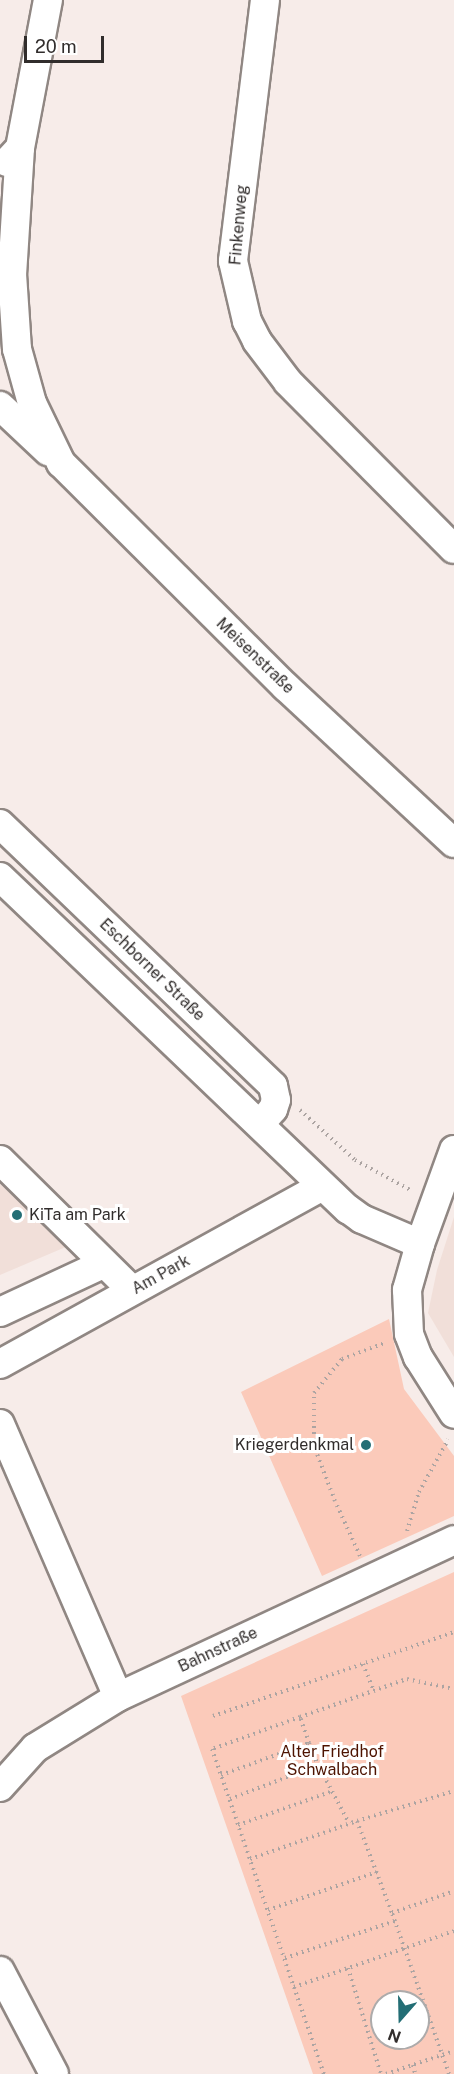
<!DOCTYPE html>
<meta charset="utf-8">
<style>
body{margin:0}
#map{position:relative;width:454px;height:2074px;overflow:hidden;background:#f7ece9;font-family:"Public Sans",sans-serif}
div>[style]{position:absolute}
.built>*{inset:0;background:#f1dfd9}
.green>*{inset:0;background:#fbcaba}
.path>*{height:4px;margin-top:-2px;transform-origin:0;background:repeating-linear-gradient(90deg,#aca4a2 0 1.5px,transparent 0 6px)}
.roads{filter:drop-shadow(2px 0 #908783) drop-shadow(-2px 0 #908783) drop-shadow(0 2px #908783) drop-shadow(0 -2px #908783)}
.minor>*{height:28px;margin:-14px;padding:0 14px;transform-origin:14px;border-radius:14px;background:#fff}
.dots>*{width:16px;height:16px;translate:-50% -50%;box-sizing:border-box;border:3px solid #fff;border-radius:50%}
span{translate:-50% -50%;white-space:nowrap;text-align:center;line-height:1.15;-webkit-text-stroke:6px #fff;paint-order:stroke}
.street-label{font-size:16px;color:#312d2c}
.poi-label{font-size:16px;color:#312d2c}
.left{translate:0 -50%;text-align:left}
.right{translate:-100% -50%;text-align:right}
.park-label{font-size:16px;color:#4d1300}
.north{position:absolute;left:370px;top:1990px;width:60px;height:60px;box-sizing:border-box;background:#fff;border:2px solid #adabab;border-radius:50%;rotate:200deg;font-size:16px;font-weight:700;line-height:24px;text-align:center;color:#312d2c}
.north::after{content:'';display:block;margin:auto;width:21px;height:27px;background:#236e75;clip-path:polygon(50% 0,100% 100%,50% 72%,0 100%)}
.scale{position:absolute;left:24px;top:36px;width:80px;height:27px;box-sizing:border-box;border:3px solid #312d2c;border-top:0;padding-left:8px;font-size:18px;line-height:21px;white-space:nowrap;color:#312d2c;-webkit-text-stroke:4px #fff;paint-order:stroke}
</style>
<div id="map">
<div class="built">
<i style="clip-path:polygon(0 1184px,68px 1246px,0 1275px)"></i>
<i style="clip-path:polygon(454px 1217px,454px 1357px,428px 1313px,437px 1270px)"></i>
</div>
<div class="green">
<i style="clip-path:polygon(389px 1319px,404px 1389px,454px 1456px,454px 1516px,322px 1576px,241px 1392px)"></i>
<i style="clip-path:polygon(evenodd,454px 1572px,454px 2074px,313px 2074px,181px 1696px,454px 1572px,382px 2002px,418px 2002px,418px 2038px,382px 2038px,382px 2002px)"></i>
</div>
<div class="path">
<i style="left:300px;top:1110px;width:74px;rotate:42.3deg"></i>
<i style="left:355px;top:1160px;width:65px;rotate:28.5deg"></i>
<i style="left:407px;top:1531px;width:41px;rotate:-72.9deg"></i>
<i style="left:419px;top:1492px;width:60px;rotate:-60.9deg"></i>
<i style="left:360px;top:1556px;width:60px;rotate:-114.4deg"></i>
<i style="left:335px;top:1501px;width:59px;rotate:-110.9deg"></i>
<i style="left:314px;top:1446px;width:53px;rotate:-90deg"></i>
<i style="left:314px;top:1393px;width:44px;rotate:-50.5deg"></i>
<i style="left:342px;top:1359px;width:46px;rotate:-20.4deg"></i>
<i style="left:363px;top:1664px;width:29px;rotate:68deg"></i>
<i style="left:213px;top:1716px;width:255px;rotate:-19.2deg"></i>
<i style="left:300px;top:1717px;width:114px;rotate:-19.6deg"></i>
<i style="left:407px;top:1679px;width:48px;rotate:12deg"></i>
<i style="left:309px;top:1743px;width:28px;rotate:-109deg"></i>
<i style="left:300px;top:1717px;width:94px;rotate:160deg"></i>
<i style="left:212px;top:1749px;width:344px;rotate:71deg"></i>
<i style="left:221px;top:1775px;width:94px;rotate:-20deg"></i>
<i style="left:309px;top:1743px;width:24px;rotate:68deg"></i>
<i style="left:230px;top:1799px;width:94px;rotate:-21.1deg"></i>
<i style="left:318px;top:1765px;width:66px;rotate:61.9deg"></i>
<i style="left:357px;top:1821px;width:102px;rotate:-17.2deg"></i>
<i style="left:238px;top:1825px;width:98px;rotate:-19.7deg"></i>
<i style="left:250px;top:1859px;width:114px;rotate:-19.6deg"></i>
<i style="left:357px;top:1821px;width:98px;rotate:69.2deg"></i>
<i style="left:268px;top:1910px;width:115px;rotate:-19.2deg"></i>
<i style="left:285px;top:1958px;width:116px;rotate:-18.6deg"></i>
<i style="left:348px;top:1968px;width:111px;rotate:72.7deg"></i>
<i style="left:294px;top:1987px;width:170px;rotate:-19.3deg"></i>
<i style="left:413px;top:2065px;width:9px;rotate:77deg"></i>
<i style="left:386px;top:2074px;width:72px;rotate:-18.7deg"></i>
<i style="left:449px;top:2074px;width:171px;rotate:-109.5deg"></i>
<i style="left:392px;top:1913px;width:66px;rotate:-19.5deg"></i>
</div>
<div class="roads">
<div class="minor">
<i style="left:265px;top:0;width:263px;rotate:97deg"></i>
<i style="left:233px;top:261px;width:62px;rotate:76.9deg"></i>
<i style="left:247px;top:321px;width:22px;rotate:63deg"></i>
<i style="left:257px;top:341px;width:51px;rotate:52.9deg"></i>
<i style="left:288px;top:382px;width:235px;rotate:45.2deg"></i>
<i style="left:20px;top:148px;width:126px;rotate:93.6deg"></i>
<i style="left:12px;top:274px;width:75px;rotate:86.2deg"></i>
<i style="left:17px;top:349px;width:56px;rotate:74.5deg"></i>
<i style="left:32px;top:403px;width:67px;rotate:64.2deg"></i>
<i style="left:61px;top:463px;width:317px;rotate:44.9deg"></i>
<i style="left:286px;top:687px;width:229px;rotate:42.9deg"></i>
<i style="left:7px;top:162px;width:19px;rotate:-47deg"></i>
<i style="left:20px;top:148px;width:151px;rotate:-79.3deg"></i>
<i style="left:0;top:406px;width:66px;rotate:43.2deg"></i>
<i style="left:0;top:824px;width:378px;rotate:43.8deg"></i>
<i style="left:273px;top:1086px;width:14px;rotate:78deg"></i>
<i style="left:276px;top:1100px;width:9px;rotate:108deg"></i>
<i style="left:273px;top:1109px;width:20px;rotate:131deg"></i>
<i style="left:0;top:877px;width:481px;rotate:43.7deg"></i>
<i style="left:348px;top:1209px;width:17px;rotate:36deg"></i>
<i style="left:362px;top:1219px;width:63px;rotate:23.3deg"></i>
<i style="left:454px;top:1150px;width:100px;rotate:109.9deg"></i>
<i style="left:420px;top:1244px;width:48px;rotate:105.8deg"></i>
<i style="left:407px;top:1290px;width:44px;rotate:87.4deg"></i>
<i style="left:409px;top:1334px;width:25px;rotate:69deg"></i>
<i style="left:418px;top:1357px;width:67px;rotate:57.7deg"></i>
<i style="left:0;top:1160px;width:185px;rotate:44.6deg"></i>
<i style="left:0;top:1312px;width:114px;rotate:-25deg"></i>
<i style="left:0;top:1364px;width:368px;rotate:-28.9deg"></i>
<i style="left:0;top:1424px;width:297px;rotate:66.6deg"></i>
<i style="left:0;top:1787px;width:52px;rotate:-48.1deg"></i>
<i style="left:35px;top:1748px;width:97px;rotate:-31.6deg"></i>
<i style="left:118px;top:1697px;width:371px;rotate:-25deg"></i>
<i style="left:0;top:1971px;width:116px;rotate:62.3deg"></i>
</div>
</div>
<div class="dots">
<i style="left:17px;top:1215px;background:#236e75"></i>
<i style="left:366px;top:1445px;background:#236e75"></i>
</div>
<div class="street-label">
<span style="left:239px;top:225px;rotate:-85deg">Finkenweg</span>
<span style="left:255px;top:656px;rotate:44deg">Meisenstraße</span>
<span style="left:152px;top:970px;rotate:44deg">Eschborner Straße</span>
<span style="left:161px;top:1275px;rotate:-29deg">Am Park</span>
<span style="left:218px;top:1650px;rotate:-25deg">Bahnstraße</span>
</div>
<div class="poi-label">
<span class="left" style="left:29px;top:1215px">KiTa am Park</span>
<span class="right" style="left:354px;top:1445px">Kriegerdenkmal</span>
</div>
<div class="park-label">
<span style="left:332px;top:1761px">Alter Friedhof<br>Schwalbach</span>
</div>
<div class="north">N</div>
<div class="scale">20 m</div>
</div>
